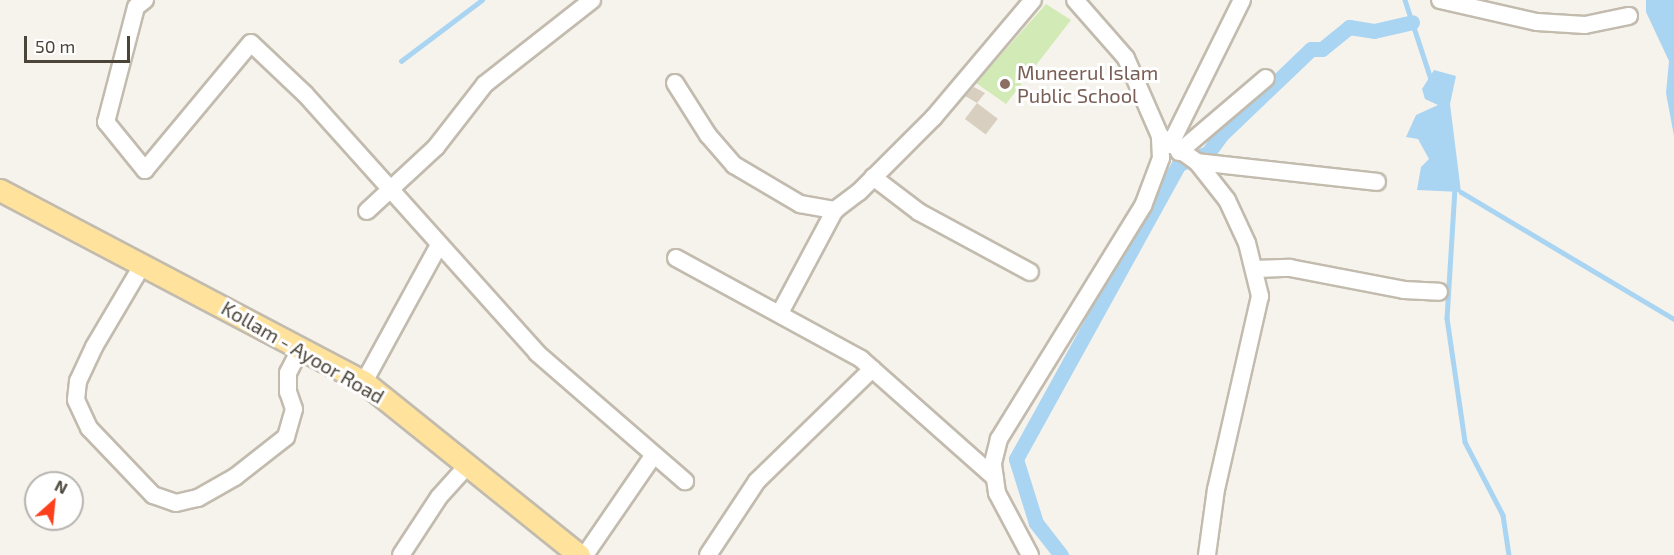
<!DOCTYPE html>
<style>
body{margin:0}
#map{position:relative;width:1674px;height:555px;overflow:hidden;background:#f6f3ec;font-family:"Exo 2",sans-serif}
div>[style]{position:absolute}
.green>*{inset:0;background:#d2eab5}
.water>*{inset:0;background:#a9d4f2}
.stream>*{height:4.5px;margin:-2.25px;padding:0 2.25px;transform-origin:2.25px;border-radius:2.25px;background:#a9d4f2}
.canal>*{height:15px;margin:-7.5px;padding:0 7.5px;transform-origin:7.5px;border-radius:7.5px;background:#a9d4f2}
.building>*{inset:0;background:#d8cfc1;transform-origin:0 0}
.roads{filter:drop-shadow(2px 0 #c2bbae) drop-shadow(-2px 0 #c2bbae) drop-shadow(0 2px #c2bbae) drop-shadow(0 -2px #c2bbae)}
.minor>*{height:16px;margin:-8px;padding:0 8px;transform-origin:8px;border-radius:8px;background:#fff}
.major>*{height:21px;margin:-10.5px;padding:0 10.5px;transform-origin:10.5px;border-radius:10.5px;background:#ffe39c}
.dots>*{width:16px;height:16px;translate:-50% -50%;box-sizing:border-box;border:3px solid #fff;border-radius:50%}
span{translate:-50% -50%;white-space:nowrap;text-align:center;line-height:1.15;-webkit-text-stroke:6px #fff;paint-order:stroke}
.education-label{font-size:20px;color:#785e54}
.left{translate:0 -50%;text-align:left}
.street-label{font-size:20px;color:#4b4439}
.north{position:absolute;left:24px;top:471px;width:60px;height:60px;box-sizing:border-box;background:#fff;border:2px solid #b7b4b0;border-radius:50%;rotate:27deg;font-size:16px;font-weight:700;line-height:24px;text-align:center;color:#4b4439}
.north::after{content:'';display:block;margin:auto;width:21px;height:27px;background:#fc3f1d;clip-path:polygon(50% 0,100% 100%,50% 72%,0 100%)}
.scale{position:absolute;left:24px;top:36px;width:106px;height:27px;box-sizing:border-box;border:3px solid #4b4439;border-top:0;padding-left:8px;font-size:18px;line-height:21px;white-space:nowrap;color:#4b4439;-webkit-text-stroke:4px #fff;paint-order:stroke}
</style>
<div id="map">
<div class="green">
<i style="clip-path:polygon(1046px 4px,1071px 20px,1006px 104px,976px 83px)"></i>
</div>
<div class="water">
<i style="clip-path:polygon(1646px 0,1674px 0,1674px 136px,1666px 93px,1669px 61px,1646px 12px)"></i>
<i style="clip-path:polygon(1434px 70px,1456px 76px,1450px 104px,1461px 192px,1417px 190px,1421px 167px,1429px 159px,1418px 139px,1406px 137px,1416px 115px,1438px 105px,1425px 99px,1422px 89px)"></i>
</div>
<div class="stream">
<i style="left:1405px;top:0;width:83px;rotate:71.8deg"></i>
<i style="left:401px;top:61px;width:101px;rotate:-37deg"></i>
<i style="left:1455px;top:188px;width:130px;rotate:93.5deg"></i>
<i style="left:1447px;top:318px;width:125px;rotate:81.7deg"></i>
<i style="left:1465px;top:442px;width:82px;rotate:62.5deg"></i>
<i style="left:1503px;top:515px;width:40px;rotate:81.5deg"></i>
<i style="left:1461px;top:192px;width:248px;rotate:30.8deg"></i>
</div>
<div class="canal">
<i style="left:1061px;top:555px;width:41px;rotate:-128deg"></i>
<i style="left:1036px;top:523px;width:67px;rotate:-107.4deg"></i>
<i style="left:1016px;top:459px;width:337px;rotate:-61.1deg"></i>
<i style="left:1179px;top:164px;width:31px;rotate:-21deg"></i>
<i style="left:1208px;top:153px;width:24px;rotate:-54deg"></i>
<i style="left:1222px;top:134px;width:123px;rotate:-43.7deg"></i>
<i style="left:1311px;top:49px;width:11px"></i>
<i style="left:1322px;top:49px;width:35px;rotate:-39deg"></i>
<i style="left:1349px;top:27px;width:25px;rotate:9deg"></i>
<i style="left:1374px;top:31px;width:39px;rotate:-13deg"></i>
</div>
<div class="building">
<i style="clip-path:polygon(974px 87px,985px 93px,977px 103px,965px 96px)"></i>
<i style="left:977px;top:103px;width:26px;height:20px;rotate:37deg"></i>
</div>
<div class="roads">
<div class="minor">
<i style="left:145px;top:0;width:11px;rotate:142deg"></i>
<i style="left:136px;top:7px;width:119px;rotate:104.6deg"></i>
<i style="left:106px;top:122px;width:62px;rotate:50.9deg"></i>
<i style="left:145px;top:170px;width:165px;rotate:-50.2deg"></i>
<i style="left:251px;top:43px;width:74px;rotate:43.4deg"></i>
<i style="left:305px;top:94px;width:348px;rotate:48.1deg"></i>
<i style="left:537px;top:353px;width:196px;rotate:40.9deg"></i>
<i style="left:1440px;top:0;width:99px;rotate:12.8deg"></i>
<i style="left:1537px;top:22px;width:48px;rotate:3.6deg"></i>
<i style="left:1585px;top:25px;width:45px;rotate:-11.6deg"></i>
<i style="left:675px;top:83px;width:62px;rotate:57.6deg"></i>
<i style="left:708px;top:135px;width:40px;rotate:49deg"></i>
<i style="left:734px;top:165px;width:77px;rotate:30.6deg"></i>
<i style="left:800px;top:204px;width:36px;rotate:10deg"></i>
<i style="left:835px;top:210px;width:30px;rotate:-37deg"></i>
<i style="left:859px;top:192px;width:106px;rotate:-45deg"></i>
<i style="left:934px;top:117px;width:153px;rotate:-49.8deg"></i>
<i style="left:1160px;top:136px;width:45px;rotate:35.1deg"></i>
<i style="left:1197px;top:162px;width:48px;rotate:51.7deg"></i>
<i style="left:1227px;top:200px;width:47px;rotate:65.1deg"></i>
<i style="left:1247px;top:243px;width:55px;rotate:76.2deg"></i>
<i style="left:1260px;top:296px;width:198px;rotate:102.8deg"></i>
<i style="left:1216px;top:489px;width:67px;rotate:97.8deg"></i>
<i style="left:1170px;top:145px;width:162px;rotate:-63.6deg"></i>
<i style="left:1179px;top:152px;width:114px;rotate:-40.4deg"></i>
<i style="left:1197px;top:162px;width:181px;rotate:6.3deg"></i>
<i style="left:873px;top:177px;width:58px;rotate:37.3deg"></i>
<i style="left:919px;top:212px;width:126px;rotate:28.4deg"></i>
<i style="left:367px;top:211px;width:94px;rotate:-42.8deg"></i>
<i style="left:436px;top:147px;width:80px;rotate:-52.1deg"></i>
<i style="left:485px;top:84px;width:136px;rotate:-38.1deg"></i>
<i style="left:676px;top:258px;width:211px;rotate:28.6deg"></i>
<i style="left:861px;top:359px;width:179px;rotate:41.6deg"></i>
<i style="left:143px;top:264px;width:96px;rotate:120.6deg"></i>
<i style="left:94px;top:347px;width:38px;rotate:115deg"></i>
<i style="left:78px;top:381px;width:19px;rotate:96deg"></i>
<i style="left:76px;top:400px;width:31px;rotate:65deg"></i>
<i style="left:89px;top:428px;width:93px;rotate:46.3deg"></i>
<i style="left:153px;top:495px;width:24px;rotate:19deg"></i>
<i style="left:176px;top:503px;width:23px;rotate:-13deg"></i>
<i style="left:198px;top:498px;width:43px;rotate:-29.6deg"></i>
<i style="left:235px;top:477px;width:65px;rotate:-38.1deg"></i>
<i style="left:286px;top:437px;width:29px;rotate:-74deg"></i>
<i style="left:294px;top:409px;width:18px;rotate:-109deg"></i>
<i style="left:288px;top:392px;width:19px;rotate:-90deg"></i>
<i style="left:288px;top:373px;width:29px;rotate:-63deg"></i>
<i style="left:1255px;top:269px;width:35px;rotate:-2deg"></i>
<i style="left:1290px;top:268px;width:116px;rotate:10.9deg"></i>
<i style="left:1404px;top:290px;width:35px;rotate:3deg"></i>
<i style="left:781px;top:311px;width:115px;rotate:-61.9deg"></i>
<i style="left:364px;top:382px;width:154px;rotate:-61.3deg"></i>
<i style="left:401px;top:555px;width:69px;rotate:-56.8deg"></i>
<i style="left:439px;top:497px;width:40px;rotate:-48deg"></i>
<i style="left:585px;top:555px;width:120px;rotate:-55.5deg"></i>
<i style="left:708px;top:555px;width:89px;rotate:-56.5deg"></i>
<i style="left:757px;top:481px;width:161px;rotate:-44.2deg"></i>
<i style="left:1030px;top:555px;width:70px;rotate:-118deg"></i>
<i style="left:997px;top:493px;width:30px;rotate:-98deg"></i>
<i style="left:993px;top:463px;width:25px;rotate:-76deg"></i>
<i style="left:999px;top:439px;width:274px;rotate:-58.3deg"></i>
<i style="left:1143px;top:206px;width:51px;rotate:-69.4deg"></i>
<i style="left:1161px;top:158px;width:22px;rotate:-93deg"></i>
<i style="left:1160px;top:136px;width:85px;rotate:-113.6deg"></i>
<i style="left:1126px;top:58px;width:77px;rotate:-131.3deg"></i>
</div>
<div class="major">
<i style="left:0;top:190px;width:412px;rotate:27.8deg"></i>
<i style="left:364px;top:382px;width:276px;rotate:38.8deg"></i>
</div>
</div>
<div class="dots">
<i style="left:1005px;top:84px;background:#8d6e63"></i>
</div>
<div class="education-label">
<span class="left" style="left:1017px;top:84px">Muneerul Islam<br>Public School</span>
</div>
<div class="street-label">
<span style="left:303px;top:352px;rotate:30deg">Kollam - Ayoor Road</span>
</div>
<div class="north">N</div>
<div class="scale">50 m</div>
</div>
